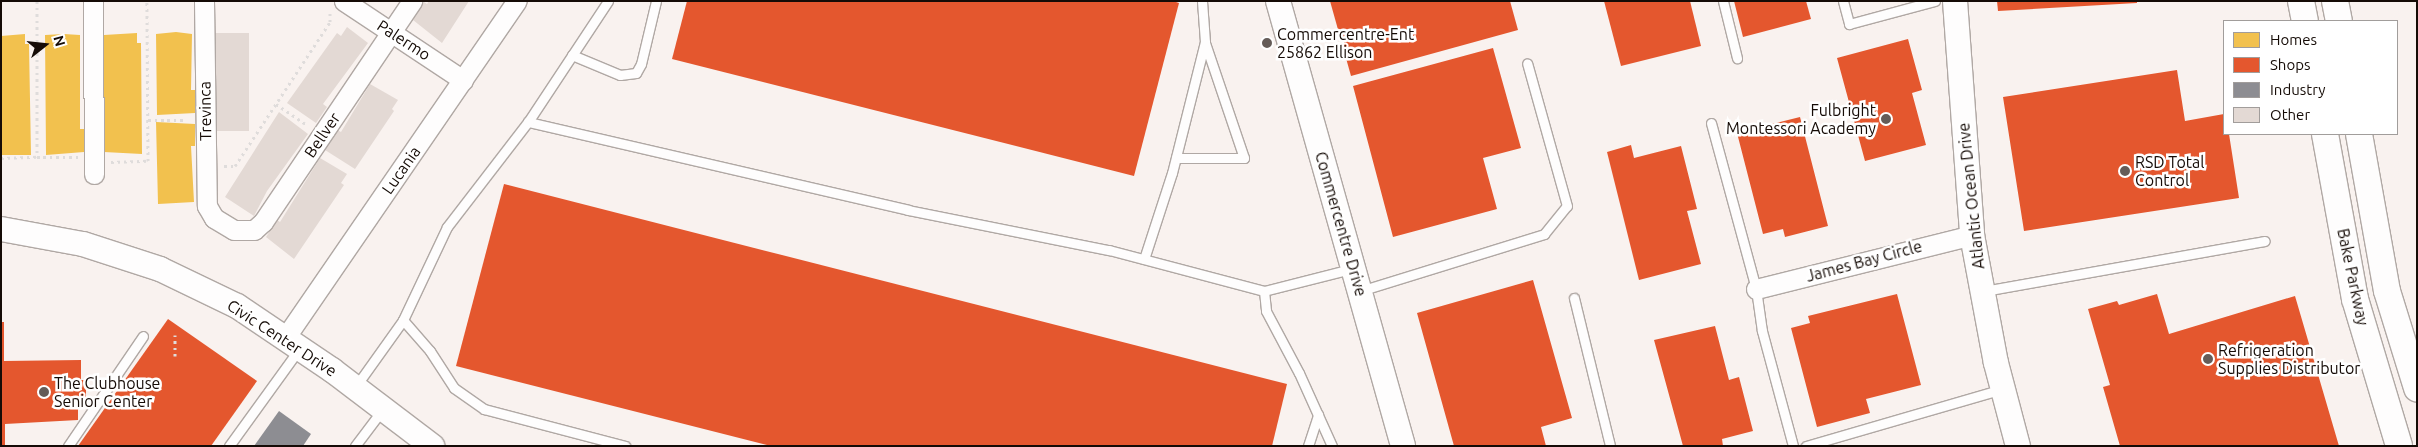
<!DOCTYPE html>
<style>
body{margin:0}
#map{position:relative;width:2418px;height:447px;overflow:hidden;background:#f9f2ef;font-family:Ubuntu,sans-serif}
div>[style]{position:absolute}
.homes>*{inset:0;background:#f2c14e}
.shops>*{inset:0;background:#e4572e}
.industry>*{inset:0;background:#8d8d92}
.building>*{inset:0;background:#e3d9d4;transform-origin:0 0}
.path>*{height:3px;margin-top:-1.5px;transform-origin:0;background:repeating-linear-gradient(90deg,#dfdcdb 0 2.5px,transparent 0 6.5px)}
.roads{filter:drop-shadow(1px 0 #b0a8a4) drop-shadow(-1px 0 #b0a8a4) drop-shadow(0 1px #b0a8a4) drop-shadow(0 -1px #b0a8a4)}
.service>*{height:9px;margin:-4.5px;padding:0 4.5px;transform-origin:4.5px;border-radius:4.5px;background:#fefdfd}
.minor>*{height:19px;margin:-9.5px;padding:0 9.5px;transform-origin:9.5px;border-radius:9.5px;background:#fefdfd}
.tertiary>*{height:24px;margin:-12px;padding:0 12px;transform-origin:12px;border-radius:12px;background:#fefdfd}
.secondary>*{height:26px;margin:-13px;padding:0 13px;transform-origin:13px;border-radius:13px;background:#fefdfd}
.dots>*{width:14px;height:14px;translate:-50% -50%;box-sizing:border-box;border:2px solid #fff;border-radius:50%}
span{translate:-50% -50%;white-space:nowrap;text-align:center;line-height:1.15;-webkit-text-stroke:5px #fff;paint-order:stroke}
.poi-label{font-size:16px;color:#150b06}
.left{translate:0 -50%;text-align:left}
.right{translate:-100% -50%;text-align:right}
.street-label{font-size:16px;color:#150b06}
.frame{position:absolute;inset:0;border:2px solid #150b06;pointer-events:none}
.legend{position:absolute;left:2223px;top:20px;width:175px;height:115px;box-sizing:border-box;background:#fff;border:1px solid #a19d9b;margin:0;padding:6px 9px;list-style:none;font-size:15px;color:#150b06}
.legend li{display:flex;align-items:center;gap:10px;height:25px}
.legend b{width:25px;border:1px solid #a19d9b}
.north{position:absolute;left:20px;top:20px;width:50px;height:50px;-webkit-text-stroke:4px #fff;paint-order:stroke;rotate:74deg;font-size:14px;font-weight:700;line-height:20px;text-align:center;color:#150b06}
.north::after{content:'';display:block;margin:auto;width:18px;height:22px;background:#150b06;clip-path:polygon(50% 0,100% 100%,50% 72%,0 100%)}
</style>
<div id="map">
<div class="homes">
<i style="clip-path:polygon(176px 32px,192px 34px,191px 90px,195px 90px,195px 113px,157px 115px,156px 34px)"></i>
<i style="clip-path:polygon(137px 33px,137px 43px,141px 43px,142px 154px,104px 152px,104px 35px)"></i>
<i style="clip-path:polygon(25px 34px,25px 44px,29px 44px,31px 155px,1px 155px,1px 36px)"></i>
<i style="clip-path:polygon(64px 34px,80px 35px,80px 129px,84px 129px,84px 152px,46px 155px,45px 35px)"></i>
<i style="clip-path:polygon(156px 122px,195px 124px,195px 146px,191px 146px,194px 202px,158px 204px)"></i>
</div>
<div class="shops">
<i style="clip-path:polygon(687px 1px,1173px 1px,1179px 3px,1134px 176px,672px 59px)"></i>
<i style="clip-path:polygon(1330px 1px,1510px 1px,1518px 30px,1351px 76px)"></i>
<i style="clip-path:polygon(1604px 1px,1690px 1px,1701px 46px,1621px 66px)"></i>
<i style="clip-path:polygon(1734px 1px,1806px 1px,1811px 19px,1743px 37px)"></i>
<i style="clip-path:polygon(1997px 1px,2137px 1px,2137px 3px,1998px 11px)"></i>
<i style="clip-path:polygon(1908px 39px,1922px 90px,1912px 93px,1926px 145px,1865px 161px,1837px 58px)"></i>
<i style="clip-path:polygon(1493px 48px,1521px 148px,1483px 158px,1497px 209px,1393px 237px,1353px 86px)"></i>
<i style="clip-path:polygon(2177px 70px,2185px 121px,2224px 114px,2224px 134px,2229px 134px,2239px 198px,2024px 231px,2003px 97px)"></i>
<i style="clip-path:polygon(1800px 117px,1828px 226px,1785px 237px,1783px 229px,1763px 234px,1737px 133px)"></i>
<i style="clip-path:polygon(1631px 145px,1634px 158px,1681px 146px,1697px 209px,1687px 211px,1701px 264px,1639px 280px,1607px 152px)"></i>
<i style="clip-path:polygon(504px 184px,1287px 384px,1272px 446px,771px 446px,456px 366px)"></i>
<i style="clip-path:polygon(1533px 280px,1572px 418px,1541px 427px,1546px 446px,1454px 446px,1417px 313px)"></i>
<i style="clip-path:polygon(1897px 294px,1921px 385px,1866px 399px,1870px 413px,1817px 427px,1791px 328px,1810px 323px,1808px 316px)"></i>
<i style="clip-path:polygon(2157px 294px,2169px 334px,2295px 296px,2339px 446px,2120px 446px,2103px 387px,2110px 385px,2088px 309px,2117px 301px,2119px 305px)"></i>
<i style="clip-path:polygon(168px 319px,257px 381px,211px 446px,78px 446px)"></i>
<i style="clip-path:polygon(1px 322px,4px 322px,4px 361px,81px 360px,81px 380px,86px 380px,86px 403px,78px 403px,78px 420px,5px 424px,5px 446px,1px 446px)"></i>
<i style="clip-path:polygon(1715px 326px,1729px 380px,1739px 377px,1753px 431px,1722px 439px,1723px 446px,1683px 446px,1654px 340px)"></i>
</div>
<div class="industry">
<i style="clip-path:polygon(279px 411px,311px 434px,303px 446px,254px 446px)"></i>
</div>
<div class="building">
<i style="clip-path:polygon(429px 1px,469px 1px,442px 43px,413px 20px,424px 2px,427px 4px)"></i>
<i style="clip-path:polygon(347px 27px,368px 43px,323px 104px,327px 107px,316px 123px,287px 103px,337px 33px,341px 36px)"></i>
<i style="left:215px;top:33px;width:34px;height:98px"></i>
<i style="clip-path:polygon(370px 84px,398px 100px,392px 109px,394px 111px,355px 169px,325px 150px,337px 130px,341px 132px)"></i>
<i style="clip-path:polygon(279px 112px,308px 134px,267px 191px,254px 216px,225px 197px)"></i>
<i style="clip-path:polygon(320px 158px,347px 174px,341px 183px,344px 185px,294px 259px,266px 237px,277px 220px,280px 222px)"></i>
</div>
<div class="path">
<i style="left:37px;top:1px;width:156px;rotate:90deg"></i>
<i style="left:37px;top:157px;width:41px"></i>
<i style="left:276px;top:104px;width:37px;rotate:34deg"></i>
<i style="left:148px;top:120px;width:39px"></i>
<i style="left:1px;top:158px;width:36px;rotate:-2deg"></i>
<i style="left:111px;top:162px;width:37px;rotate:-2deg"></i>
<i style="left:148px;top:161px;width:160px;rotate:-90.4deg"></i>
<i style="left:224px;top:166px;width:11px"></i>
<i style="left:235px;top:166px;width:173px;rotate:-56.6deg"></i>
<i style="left:330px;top:22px;width:10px;rotate:-90deg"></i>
<i style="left:175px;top:356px;width:21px;rotate:-90deg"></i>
</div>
<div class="roads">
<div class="service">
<i style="left:608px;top:1px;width:145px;rotate:123.5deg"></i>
<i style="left:528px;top:122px;width:390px;rotate:13deg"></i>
<i style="left:908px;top:210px;width:205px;rotate:11.3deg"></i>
<i style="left:1109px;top:250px;width:160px;rotate:14.8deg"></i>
<i style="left:1264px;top:291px;width:90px;rotate:-14.2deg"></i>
<i style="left:1723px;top:1px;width:59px;rotate:76.2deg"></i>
<i style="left:1843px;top:1px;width:24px;rotate:75deg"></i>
<i style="left:1849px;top:24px;width:89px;rotate:-15deg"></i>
<i style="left:572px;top:55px;width:52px;rotate:22.6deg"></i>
<i style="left:620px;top:75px;width:16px;rotate:-7deg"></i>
<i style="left:636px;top:73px;width:10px;rotate:-61deg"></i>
<i style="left:641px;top:64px;width:65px;rotate:-76.6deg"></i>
<i style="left:1711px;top:123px;width:172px;rotate:74.8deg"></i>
<i style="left:1756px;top:289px;width:42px;rotate:81.9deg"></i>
<i style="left:1762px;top:331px;width:119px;rotate:74.9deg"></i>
<i style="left:1176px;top:158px;width:68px"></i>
<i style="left:1244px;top:158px;width:121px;rotate:-108.7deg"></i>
<i style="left:1144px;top:259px;width:90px;rotate:-72deg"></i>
<i style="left:1172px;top:173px;width:135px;rotate:-75.9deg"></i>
<i style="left:1205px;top:42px;width:41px;rotate:-94.2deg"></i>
<i style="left:1264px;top:291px;width:20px;rotate:84deg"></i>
<i style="left:1266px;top:311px;width:70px;rotate:62deg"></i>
<i style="left:1299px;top:373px;width:80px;rotate:65.7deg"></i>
<i style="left:1360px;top:291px;width:193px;rotate:-17.2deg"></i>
<i style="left:1544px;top:234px;width:36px;rotate:-51deg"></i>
<i style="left:1567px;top:206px;width:148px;rotate:-105.6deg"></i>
<i style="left:1984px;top:291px;width:285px;rotate:-10.1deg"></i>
<i style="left:1574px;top:298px;width:152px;rotate:76.3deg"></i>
<i style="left:403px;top:320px;width:41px;rotate:48.9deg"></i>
<i style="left:430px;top:351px;width:44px;rotate:57deg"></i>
<i style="left:454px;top:388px;width:37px;rotate:35deg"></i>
<i style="left:484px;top:409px;width:146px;rotate:14.7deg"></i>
<i style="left:356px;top:386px;width:81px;rotate:-54.5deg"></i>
<i style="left:403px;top:320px;width:103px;rotate:-64.7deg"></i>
<i style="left:447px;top:227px;width:133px;rotate:-52.4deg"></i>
<i style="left:68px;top:446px;width:133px;rotate:-55.7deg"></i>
<i style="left:229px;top:446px;width:121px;rotate:-54.1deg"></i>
<i style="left:355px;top:446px;width:46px;rotate:-52.9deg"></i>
<i style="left:1308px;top:446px;width:33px;rotate:-72deg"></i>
<i style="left:1806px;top:446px;width:204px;rotate:-16.2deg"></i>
</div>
<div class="minor">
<i style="left:93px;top:1px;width:173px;rotate:89.7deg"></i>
<i style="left:204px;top:1px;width:205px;rotate:89.2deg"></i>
<i style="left:207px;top:206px;width:14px;rotate:60deg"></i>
<i style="left:214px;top:218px;width:23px;rotate:31deg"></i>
<i style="left:234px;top:230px;width:20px"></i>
<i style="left:254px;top:230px;width:12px;rotate:-42deg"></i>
<i style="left:263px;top:222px;width:267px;rotate:-56deg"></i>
<i style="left:344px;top:1px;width:143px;rotate:33.6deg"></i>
<i style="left:1756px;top:289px;width:223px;rotate:-14deg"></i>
<i style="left:285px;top:338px;width:409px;rotate:-55.5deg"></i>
</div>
<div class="tertiary">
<i style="left:1278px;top:1px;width:462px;rotate:74.3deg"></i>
<i style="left:1955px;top:1px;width:235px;rotate:85.8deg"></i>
<i style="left:1972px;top:235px;width:130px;rotate:79.4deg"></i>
<i style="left:1996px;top:363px;width:86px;rotate:75.2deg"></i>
<i style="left:1px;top:229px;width:83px;rotate:10.4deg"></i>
<i style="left:83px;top:244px;width:81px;rotate:18deg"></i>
<i style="left:160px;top:269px;width:85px;rotate:25.7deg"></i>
<i style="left:237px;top:306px;width:115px;rotate:34deg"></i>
<i style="left:332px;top:370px;width:126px;rotate:37.2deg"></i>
</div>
<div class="secondary">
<i style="left:2301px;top:1px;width:20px;rotate:79deg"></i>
<i style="left:2335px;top:1px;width:20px;rotate:79deg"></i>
<i style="left:2325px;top:134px;width:168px;rotate:79.7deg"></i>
<i style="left:2355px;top:299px;width:153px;rotate:73.3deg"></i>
<i style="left:2359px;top:134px;width:159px;rotate:79.9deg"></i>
<i style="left:2387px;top:291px;width:102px;rotate:72.8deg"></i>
</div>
</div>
<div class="dots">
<i style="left:1267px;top:43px;background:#655c58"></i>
<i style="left:1886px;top:119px;background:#655c58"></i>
<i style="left:2125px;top:171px;background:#655c58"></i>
<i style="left:2208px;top:359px;background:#655c58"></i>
<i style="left:44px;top:392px;background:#655c58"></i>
</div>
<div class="poi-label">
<span class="left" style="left:1277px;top:43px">Commercentre-Ent<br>25862 Ellison</span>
<span class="right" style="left:1876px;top:119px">Fulbright<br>Montessori Academy</span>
<span class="left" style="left:2135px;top:171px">RSD Total<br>Control</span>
<span class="left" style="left:2218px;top:359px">Refrigeration<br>Supplies Distributor</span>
<span class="left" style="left:54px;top:392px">The Clubhouse<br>Senior Center</span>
</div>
<div class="street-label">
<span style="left:404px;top:40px;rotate:33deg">Palermo</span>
<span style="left:205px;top:111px;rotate:-91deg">Trevinca</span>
<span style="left:322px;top:135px;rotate:-56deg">Bellver</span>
<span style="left:401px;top:170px;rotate:-55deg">Lucania</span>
<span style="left:1971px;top:196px;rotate:-96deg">Atlantic Ocean Drive</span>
<span style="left:1341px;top:224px;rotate:74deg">Commercentre Drive</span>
<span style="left:1864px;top:261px;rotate:-15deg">James Bay Circle</span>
<span style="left:2353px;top:277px;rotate:78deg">Bake Parkway</span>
<span style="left:282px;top:338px;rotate:33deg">Civic Center Drive</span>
</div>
<div class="frame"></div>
<ul class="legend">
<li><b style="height:14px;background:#f2c14e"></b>Homes</li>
<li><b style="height:14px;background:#e4572e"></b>Shops</li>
<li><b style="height:14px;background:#8d8d92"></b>Industry</li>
<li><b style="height:14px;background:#e3d9d4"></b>Other</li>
</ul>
<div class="north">N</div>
</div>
